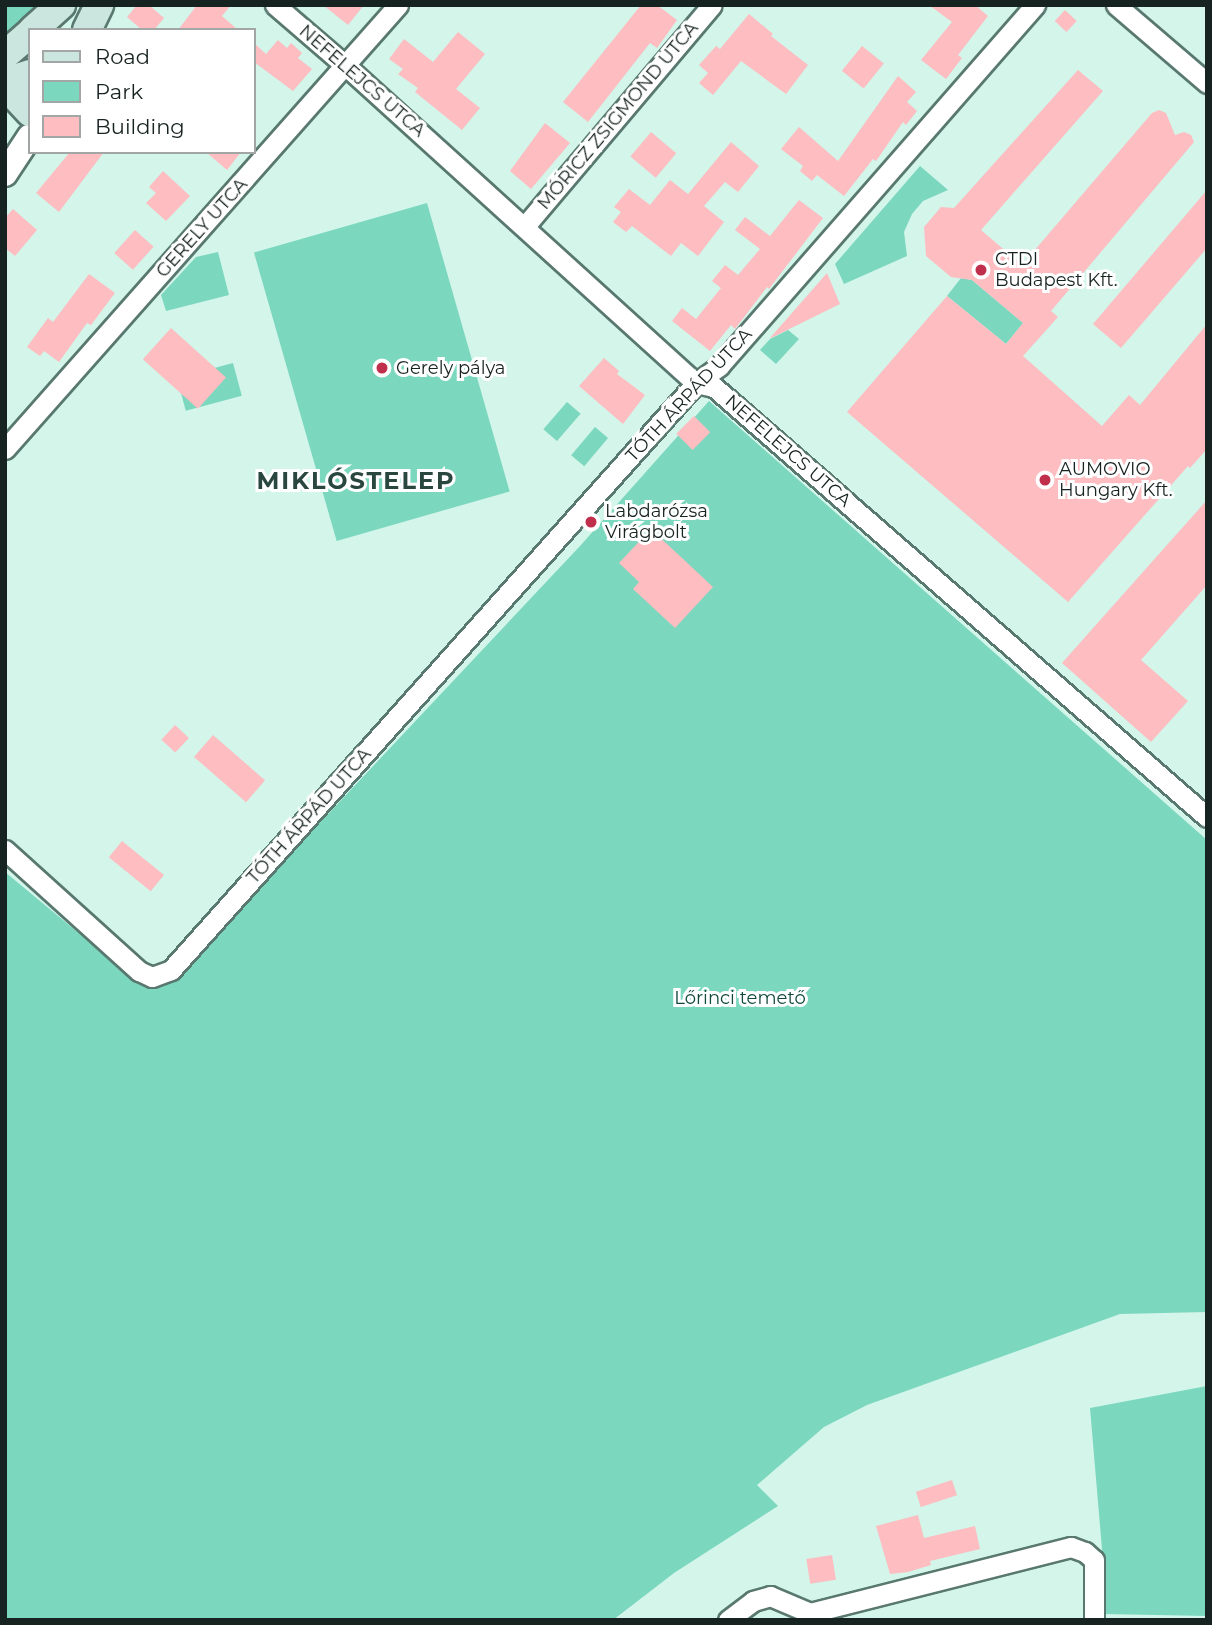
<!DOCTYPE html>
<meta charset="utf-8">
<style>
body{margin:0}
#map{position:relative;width:1212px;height:1625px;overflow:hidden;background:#d3f5ea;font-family:Montserrat,sans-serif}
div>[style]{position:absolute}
.green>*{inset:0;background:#7cd7bf;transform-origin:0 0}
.building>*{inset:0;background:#fdbdc1;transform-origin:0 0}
.roads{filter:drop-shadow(2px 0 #59786f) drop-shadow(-2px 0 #59786f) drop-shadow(0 2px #59786f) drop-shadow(0 -2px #59786f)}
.minor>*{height:19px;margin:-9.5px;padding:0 9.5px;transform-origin:9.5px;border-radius:9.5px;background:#fff}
.tertiary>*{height:24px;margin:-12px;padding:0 12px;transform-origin:12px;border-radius:12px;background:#fff}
.secondary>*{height:28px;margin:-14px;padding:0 14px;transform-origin:14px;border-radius:14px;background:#cae6df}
.dots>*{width:19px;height:19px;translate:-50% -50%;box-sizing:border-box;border:4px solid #fff;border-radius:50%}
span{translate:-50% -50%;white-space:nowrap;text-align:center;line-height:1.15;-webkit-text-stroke:6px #fff;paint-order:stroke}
.street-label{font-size:18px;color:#172320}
.poi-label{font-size:18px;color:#172320}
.left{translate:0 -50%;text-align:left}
.park-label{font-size:18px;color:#11493d}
.district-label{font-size:24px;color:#2a473f;font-weight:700;letter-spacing:2px}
.frame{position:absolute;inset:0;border:7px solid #172320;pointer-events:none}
.legend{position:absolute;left:28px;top:28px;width:228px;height:126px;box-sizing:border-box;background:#fff;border:2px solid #a2a7a6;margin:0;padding:9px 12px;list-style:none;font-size:21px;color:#172320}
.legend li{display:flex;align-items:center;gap:14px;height:35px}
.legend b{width:35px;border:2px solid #a2a7a6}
</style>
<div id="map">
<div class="green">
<i style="clip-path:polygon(5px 5px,42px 5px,5px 39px)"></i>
<i style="clip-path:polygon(920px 166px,948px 190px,923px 201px,912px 214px,904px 232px,907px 256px,844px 284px,835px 264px)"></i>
<i style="left:427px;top:203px;width:300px;height:180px;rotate:74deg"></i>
<i style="clip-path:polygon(218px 252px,229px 295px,166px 311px,161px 295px,196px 257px)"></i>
<i style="clip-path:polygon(961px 278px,972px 280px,1023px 323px,1006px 344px,947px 296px)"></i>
<i style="clip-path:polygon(788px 330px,799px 339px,776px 364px,760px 350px,770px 339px)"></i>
<i style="left:233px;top:363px;width:34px;height:58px;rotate:75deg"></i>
<i style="clip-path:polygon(709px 401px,1207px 840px,1207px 1312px,1120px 1314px,867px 1405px,824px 1427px,757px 1485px,778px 1506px,674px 1573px,613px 1620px,5px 1620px,5px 872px,133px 978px,154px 986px,171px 981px,580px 546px)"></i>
<i style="left:567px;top:402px;width:18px;height:36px;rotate:41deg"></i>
<i style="left:595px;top:427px;width:17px;height:37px;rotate:40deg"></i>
<i style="clip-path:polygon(1207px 1386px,1207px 1616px,1104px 1614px,1103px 1561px,1090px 1408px)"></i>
</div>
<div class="building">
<i style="clip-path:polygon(137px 5px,149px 5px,164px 18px,154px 30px,142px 30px,127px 17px)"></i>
<i style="clip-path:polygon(197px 5px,231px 5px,222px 16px,238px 30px,178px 30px)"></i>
<i style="clip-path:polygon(323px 5px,364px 5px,348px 25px)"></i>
<i style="clip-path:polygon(641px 5px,657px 5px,677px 20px,657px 48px,650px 43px,588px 122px,563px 102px)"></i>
<i style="clip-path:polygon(929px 5px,975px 5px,988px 16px,958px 55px,962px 58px,946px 79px,921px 60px,952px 22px)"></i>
<i style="left:1065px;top:10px;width:16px;height:15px;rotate:43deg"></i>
<i style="clip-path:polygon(749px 14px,773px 34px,771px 36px,808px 65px,786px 94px,741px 61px,713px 95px,699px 83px,708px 73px,699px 65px,716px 46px,720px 49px)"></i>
<i style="clip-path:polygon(458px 32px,485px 54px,456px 89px,480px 108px,462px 130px,415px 92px,418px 88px,398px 74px,403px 69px,389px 59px,404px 39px,433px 62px)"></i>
<i style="clip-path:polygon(278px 40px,287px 48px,291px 43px,302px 53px,298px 58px,312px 69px,293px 91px,254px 62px,254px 43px,266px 54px)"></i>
<i style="left:862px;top:46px;width:28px;height:32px;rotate:39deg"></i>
<i style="clip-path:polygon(1078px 70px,1103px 91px,981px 230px,1022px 265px,1152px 113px,1159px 110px,1166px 113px,1175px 135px,1184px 132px,1191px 135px,1194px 142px,1051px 311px,1058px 317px,1023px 356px,1102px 426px,1129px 395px,1140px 405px,1207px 324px,1207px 449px,1190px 468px,1188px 466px,1068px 602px,847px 412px,947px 296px,1006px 344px,1023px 323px,972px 280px,951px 277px,926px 256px,924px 227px,941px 207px,954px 208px)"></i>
<i style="clip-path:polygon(898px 76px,916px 92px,907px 102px,917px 111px,906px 125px,903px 122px,876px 161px,873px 159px,844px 196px,817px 175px,812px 181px,800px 171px,803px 166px,781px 149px,799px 127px,838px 161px)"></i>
<i style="clip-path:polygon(545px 123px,570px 143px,531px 189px,510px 171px)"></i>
<i style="left:651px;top:132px;width:33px;height:32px;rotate:40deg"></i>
<i style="clip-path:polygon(731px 142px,759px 166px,738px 192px,725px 182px,704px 206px,724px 222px,698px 256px,681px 243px,671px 256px,632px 226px,626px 232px,613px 222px,621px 212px,614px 207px,629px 189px,650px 205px,670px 180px,688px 194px)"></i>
<i style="clip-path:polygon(70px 152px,104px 152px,59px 212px,36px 193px)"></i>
<i style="clip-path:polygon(206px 152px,241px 152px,227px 170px)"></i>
<i style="clip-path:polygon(163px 171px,190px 196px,166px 221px,146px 203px,156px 193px,149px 187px)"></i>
<i style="clip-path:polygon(1207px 190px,1207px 248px,1121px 348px,1093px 324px)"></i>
<i style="clip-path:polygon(799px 200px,823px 218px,769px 289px,767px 287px,735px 329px,731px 325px,710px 351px,672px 321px,682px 308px,696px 319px,721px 288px,712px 281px,725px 265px,738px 275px,760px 249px,735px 230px,745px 217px,770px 236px)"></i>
<i style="clip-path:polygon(13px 209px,37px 230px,15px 256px,5px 248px,5px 218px)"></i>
<i style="left:135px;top:230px;width:25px;height:31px;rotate:42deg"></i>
<i style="clip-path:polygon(827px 273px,840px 304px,771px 338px,770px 338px)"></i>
<i style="clip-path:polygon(89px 274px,115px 293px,91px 325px,87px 323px,59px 362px,44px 351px,40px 356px,27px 347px,48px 318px,53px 322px)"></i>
<i style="left:171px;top:328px;width:74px;height:42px;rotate:42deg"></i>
<i style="clip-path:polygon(604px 358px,619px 371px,617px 374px,645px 395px,623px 424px,579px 386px)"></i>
<i style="left:694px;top:416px;width:23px;height:25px;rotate:45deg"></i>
<i style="clip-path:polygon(1207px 500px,1207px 585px,1141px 660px,1188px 701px,1151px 742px,1062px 663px)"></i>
<i style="clip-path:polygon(651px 529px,713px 587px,675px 628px,633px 589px,639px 582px,619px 563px)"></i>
<i style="left:175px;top:725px;width:19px;height:20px;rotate:43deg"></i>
<i style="left:213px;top:735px;width:69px;height:29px;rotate:41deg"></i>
<i style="left:122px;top:841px;width:54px;height:21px;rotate:39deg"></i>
<i style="left:952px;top:1480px;width:16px;height:38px;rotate:72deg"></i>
<i style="clip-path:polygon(918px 1515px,924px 1538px,975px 1526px,980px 1549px,930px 1561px,931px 1565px,908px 1572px,890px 1574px,876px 1526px)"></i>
<i style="left:832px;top:1555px;width:25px;height:26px;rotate:81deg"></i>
</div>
<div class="roads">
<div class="minor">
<i style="left:275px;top:5px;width:94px;rotate:40.7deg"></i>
<i style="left:346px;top:66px;width:472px;rotate:42.2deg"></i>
<i style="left:696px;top:383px;width:18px;rotate:13deg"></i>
<i style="left:714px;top:387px;width:654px;rotate:41.1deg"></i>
<i style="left:1116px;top:5px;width:120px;rotate:40.6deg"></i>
<i style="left:525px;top:226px;width:289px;rotate:-49.8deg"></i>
<i style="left:5px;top:449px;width:593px;rotate:-48.49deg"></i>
<i style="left:5px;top:850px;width:181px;rotate:42.1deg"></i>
<i style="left:139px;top:971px;width:14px;rotate:25deg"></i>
<i style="left:152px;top:977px;width:20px;rotate:-20deg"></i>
<i style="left:171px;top:970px;width:788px;rotate:-48.19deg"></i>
<i style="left:696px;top:383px;width:29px;rotate:-36deg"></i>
<i style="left:719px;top:366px;width:480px;rotate:-48.8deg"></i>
<i style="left:810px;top:1613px;width:269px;rotate:-14.2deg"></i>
<i style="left:1071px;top:1547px;width:15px;rotate:20deg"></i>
<i style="left:1085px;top:1552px;width:12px;rotate:42deg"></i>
<i style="left:1094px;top:1560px;width:60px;rotate:90deg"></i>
<i style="left:728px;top:1620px;width:31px;rotate:-37deg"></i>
<i style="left:753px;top:1601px;width:18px;rotate:-16deg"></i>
<i style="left:770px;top:1596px;width:43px;rotate:23deg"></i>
<i style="left:810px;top:1613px;width:10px;rotate:45deg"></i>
</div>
<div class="tertiary">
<i style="left:5px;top:174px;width:45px;rotate:-56.7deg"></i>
</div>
<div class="secondary">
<i style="left:33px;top:30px;width:38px;rotate:-42deg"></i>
<i style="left:87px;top:30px;width:28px;rotate:-64deg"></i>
<i style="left:5px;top:55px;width:33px;rotate:-41deg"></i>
<i style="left:5px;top:82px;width:26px;rotate:-18deg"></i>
<i style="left:5px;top:92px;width:11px;rotate:22deg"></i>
<i style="left:15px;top:96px;width:22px;rotate:47deg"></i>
</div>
</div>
<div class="dots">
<i style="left:981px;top:270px;background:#c02f4b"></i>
<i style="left:382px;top:368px;background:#c02f4b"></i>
<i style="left:1045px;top:480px;background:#c02f4b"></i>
<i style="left:591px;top:522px;background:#c02f4b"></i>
</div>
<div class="street-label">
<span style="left:362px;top:81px;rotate:41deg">NEFELEJCS UTCA</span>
<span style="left:618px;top:116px;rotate:-50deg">MÓRICZ ZSIGMOND UTCA</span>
<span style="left:202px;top:228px;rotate:-48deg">GERELY UTCA</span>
<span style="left:689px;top:395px;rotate:-47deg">TÓTH ÁRPÁD UTCA</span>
<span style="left:788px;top:451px;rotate:41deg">NEFELEJCS UTCA</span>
<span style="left:309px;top:816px;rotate:-48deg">TÓTH ÁRPÁD UTCA</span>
</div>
<div class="poi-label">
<span class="left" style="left:995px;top:270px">CTDI<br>Budapest Kft.</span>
<span class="left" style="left:396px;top:368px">Gerely pálya</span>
<span class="left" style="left:1059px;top:480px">AUMOVIO<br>Hungary Kft.</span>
<span class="left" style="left:605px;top:522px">Labdarózsa<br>Virágbolt</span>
</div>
<div class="park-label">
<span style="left:740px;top:998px">Lőrinci temető</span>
</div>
<div class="district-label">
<span style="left:356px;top:481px">MIKLÓSTELEP</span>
</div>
<div class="frame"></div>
<ul class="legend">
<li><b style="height:9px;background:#cae6df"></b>Road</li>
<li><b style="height:19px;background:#7cd7bf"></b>Park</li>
<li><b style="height:19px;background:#fdbdc1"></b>Building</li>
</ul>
</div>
